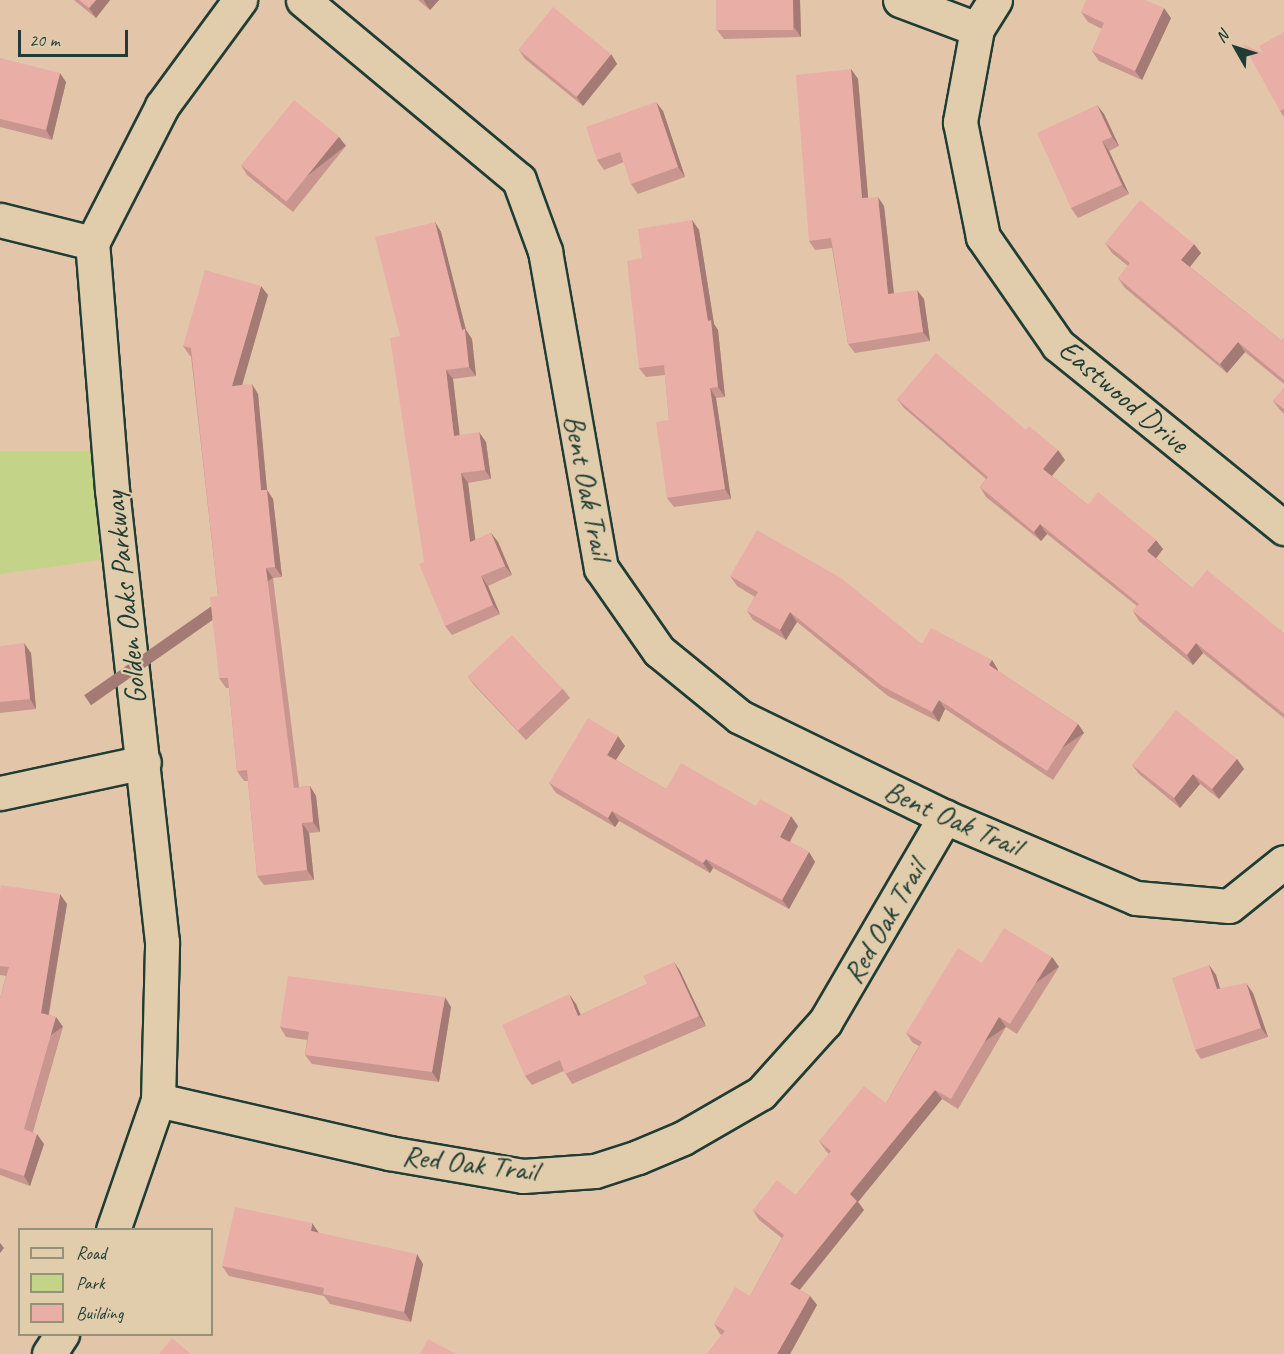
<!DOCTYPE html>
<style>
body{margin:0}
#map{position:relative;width:1284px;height:1354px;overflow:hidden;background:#e3c6aa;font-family:Caveat,sans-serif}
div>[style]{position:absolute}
.green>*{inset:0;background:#c3d387}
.roads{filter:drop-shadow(2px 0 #1f3d34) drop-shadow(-2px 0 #1f3d34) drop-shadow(0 2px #1f3d34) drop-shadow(0 -2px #1f3d34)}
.minor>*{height:33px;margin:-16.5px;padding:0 16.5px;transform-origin:16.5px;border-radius:16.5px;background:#e1ccab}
.wall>*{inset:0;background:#c8968f}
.shaded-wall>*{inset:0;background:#a37a74;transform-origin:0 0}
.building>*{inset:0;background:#e9aea6;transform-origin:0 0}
span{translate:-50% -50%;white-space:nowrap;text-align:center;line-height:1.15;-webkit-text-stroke:4.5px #e1ccab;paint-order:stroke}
.street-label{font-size:30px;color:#1f3d34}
.legend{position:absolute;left:18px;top:1228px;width:195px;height:108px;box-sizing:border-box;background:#e1ccab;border:2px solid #93937b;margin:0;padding:8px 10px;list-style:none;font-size:18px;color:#1f3d34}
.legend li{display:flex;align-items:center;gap:12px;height:30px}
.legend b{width:30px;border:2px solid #93937b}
.north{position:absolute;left:1206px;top:18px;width:60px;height:60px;-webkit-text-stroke:4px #e1ccab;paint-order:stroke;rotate:309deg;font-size:16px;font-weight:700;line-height:24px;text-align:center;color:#1f3d34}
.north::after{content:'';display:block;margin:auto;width:21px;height:27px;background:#1f3d34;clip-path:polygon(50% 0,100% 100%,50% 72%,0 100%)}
.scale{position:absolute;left:18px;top:30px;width:110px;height:27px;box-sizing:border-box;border:3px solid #1f3d34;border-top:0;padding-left:8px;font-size:18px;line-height:21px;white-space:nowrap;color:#1f3d34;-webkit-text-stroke:4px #e1ccab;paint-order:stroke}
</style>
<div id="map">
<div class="green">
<i style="clip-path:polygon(0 451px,91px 451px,100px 560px,0 574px)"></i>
</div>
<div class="roads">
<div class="minor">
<i style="left:303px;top:0;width:281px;rotate:39.8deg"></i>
<i style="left:519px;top:180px;width:76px;rotate:69.9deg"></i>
<i style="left:545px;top:251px;width:322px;rotate:80deg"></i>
<i style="left:601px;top:568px;width:101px;rotate:55.1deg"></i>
<i style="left:659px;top:651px;width:104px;rotate:39.2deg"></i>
<i style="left:740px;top:717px;width:228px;rotate:26deg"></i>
<i style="left:945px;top:817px;width:207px;rotate:23deg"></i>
<i style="left:1136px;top:898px;width:93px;rotate:4.9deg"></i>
<i style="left:1229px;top:906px;width:70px;rotate:-38.7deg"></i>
<i style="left:900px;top:0;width:82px;rotate:20.6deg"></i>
<i style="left:995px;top:0;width:34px;rotate:122deg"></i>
<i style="left:977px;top:29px;width:95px;rotate:100.4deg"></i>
<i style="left:960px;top:122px;width:117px;rotate:78.7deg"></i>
<i style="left:983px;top:237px;width:131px;rotate:55.2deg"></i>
<i style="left:1058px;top:345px;width:291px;rotate:39deg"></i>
<i style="left:0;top:220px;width:95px;rotate:14deg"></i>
<i style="left:0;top:793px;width:147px;rotate:-12.1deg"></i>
<i style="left:158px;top:1100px;width:237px;rotate:12.9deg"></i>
<i style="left:389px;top:1153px;width:136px;rotate:9.7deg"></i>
<i style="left:523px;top:1176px;width:72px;rotate:-4deg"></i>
<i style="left:595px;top:1171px;width:45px;rotate:-18deg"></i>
<i style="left:638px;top:1157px;width:49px;rotate:-22.9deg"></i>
<i style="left:683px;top:1138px;width:90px;rotate:-30deg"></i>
<i style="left:761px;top:1093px;width:96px;rotate:-48deg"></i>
<i style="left:825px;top:1022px;width:238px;rotate:-59.7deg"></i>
<i style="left:113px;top:1230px;width:138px;rotate:-70.9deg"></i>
<i style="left:158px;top:1100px;width:158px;rotate:-88.5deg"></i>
<i style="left:162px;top:942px;width:455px;rotate:-96.3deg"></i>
<i style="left:112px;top:490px;width:248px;rotate:-94.6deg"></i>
<i style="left:92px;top:243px;width:154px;rotate:-62.9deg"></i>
<i style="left:162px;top:106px;width:132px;rotate:-53.7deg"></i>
<i style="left:49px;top:1354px;width:24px;rotate:-57deg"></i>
</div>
</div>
<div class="wall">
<i style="clip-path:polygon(74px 0,110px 0,96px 18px)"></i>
<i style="clip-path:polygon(418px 0,439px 0,430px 10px)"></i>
<i style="clip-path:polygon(800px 0,801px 37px,724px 39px,717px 30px)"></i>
<i style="clip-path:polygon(1081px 12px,1171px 18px,1142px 80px,1099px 61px,1092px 51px,1102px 29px,1088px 22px)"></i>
<i style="clip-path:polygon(1284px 32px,1284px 117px,1280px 111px,1263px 53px)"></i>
<i style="clip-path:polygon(519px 50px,611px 54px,617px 64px,583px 106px,525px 59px)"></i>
<i style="clip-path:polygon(0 58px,66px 82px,52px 140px,0 127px)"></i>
<i style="clip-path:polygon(851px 69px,858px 79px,868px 198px,884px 206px,894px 293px,924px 299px,930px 341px,855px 353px,848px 344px,832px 248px,815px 250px,809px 241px)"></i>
<i style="clip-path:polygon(1097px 105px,1104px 114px,1119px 146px,1109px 151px,1129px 194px,1078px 218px,1071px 208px)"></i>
<i style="clip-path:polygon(663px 111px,685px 177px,638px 194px,631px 184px,624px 162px,604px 170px,597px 160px)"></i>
<i style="clip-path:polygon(339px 137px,346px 146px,293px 212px,247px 175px,241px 165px)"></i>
<i style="clip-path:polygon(692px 220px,699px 230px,714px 324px,718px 330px,725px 397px,716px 398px,731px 499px,674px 507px,667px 498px,669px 420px,665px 375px,646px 377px,639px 368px,642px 258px)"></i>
<i style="clip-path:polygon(435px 222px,441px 232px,466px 330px,472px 339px,476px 376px,453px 379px,459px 435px,486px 442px,491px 479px,468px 483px,475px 540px,491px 533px,498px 542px,512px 575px,488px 586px,500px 614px,452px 635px,445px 626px,400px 336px)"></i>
<i style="clip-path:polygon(1105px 243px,1201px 253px,1190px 267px,1282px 341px,1284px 338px,1284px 384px,1245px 352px,1227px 373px,1125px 288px,1118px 278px,1128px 266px,1112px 253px)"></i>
<i style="clip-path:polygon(268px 295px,242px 385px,258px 394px,267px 490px,273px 499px,282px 577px,273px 578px,299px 787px,310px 786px,316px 796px,320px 832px,309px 833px,314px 880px,264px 885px,257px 876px,248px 781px,244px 781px,237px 771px,229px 688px,226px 688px,219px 678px,218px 596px,191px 356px,190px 356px,183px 346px)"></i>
<i style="clip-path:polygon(1284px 388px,1284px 414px,1280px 410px,1273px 401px)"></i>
<i style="clip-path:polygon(897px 399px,1026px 430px,1065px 460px,1052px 476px,1088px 505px,1163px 549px,1156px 558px,1192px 588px,1284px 633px,1284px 718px,1203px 653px,1193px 665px,1139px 621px,1133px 611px,1137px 606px,1047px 534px,1041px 541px,986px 497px,980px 487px,986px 479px,904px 408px)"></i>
<i style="clip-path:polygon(730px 576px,922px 644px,992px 660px,998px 670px,998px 671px,1078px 724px,1084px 733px,1053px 780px,945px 709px,939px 722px,888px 696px,797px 622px,786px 640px,753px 620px,747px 611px,755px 597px,737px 586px)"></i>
<i style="clip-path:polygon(0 646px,31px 653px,36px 709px,0 713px)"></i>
<i style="clip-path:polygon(468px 677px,563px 689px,570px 698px,526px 740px,475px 686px)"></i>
<i style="clip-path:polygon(625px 746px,616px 760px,666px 789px,756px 806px,798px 826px,790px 842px,809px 852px,815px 862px,789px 909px,713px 868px,710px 873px,619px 821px,615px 827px,556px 793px,549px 783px)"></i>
<i style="clip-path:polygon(1237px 759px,1244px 769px,1219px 799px,1200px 784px,1180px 808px,1139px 774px,1132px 765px)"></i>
<i style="clip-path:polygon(0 891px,67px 904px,49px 1015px,56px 1017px,63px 1027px,33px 1132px,44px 1144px,30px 1186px,0 1175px,0 998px,6px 976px,0 975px)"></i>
<i style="clip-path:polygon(1052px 957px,1059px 967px,1017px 1034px,1006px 1027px,958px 1109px,942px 1099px,858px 1202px,864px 1210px,800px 1290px,810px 1296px,817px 1305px,790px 1354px,707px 1354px,722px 1335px,720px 1334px,714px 1324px,750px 1296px,782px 1238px,759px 1220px,753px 1210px,796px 1195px,829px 1154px,826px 1151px,819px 1141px,886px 1103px,919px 1046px,913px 1043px,906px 1033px,982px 963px)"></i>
<i style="clip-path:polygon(674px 962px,680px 971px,706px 1026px,572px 1084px,564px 1071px,532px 1085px,525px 1076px,576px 1004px,580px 1015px,647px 984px)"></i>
<i style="clip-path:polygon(1209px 965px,1216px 975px,1220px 988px,1253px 993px,1268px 1037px,1201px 1059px,1195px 1050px)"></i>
<i style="clip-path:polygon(451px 1007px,439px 1082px,312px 1064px,305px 1055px,307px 1040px,286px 1037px,280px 1027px)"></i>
<i style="clip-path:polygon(319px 1233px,423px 1264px,411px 1322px,330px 1304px,324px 1296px,229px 1276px,222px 1266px)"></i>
</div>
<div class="shaded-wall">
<i style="clip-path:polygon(96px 0,110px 0,96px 18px,89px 8px)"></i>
<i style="clip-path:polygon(424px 0,439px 0,430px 10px,424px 1px)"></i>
<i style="clip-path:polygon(793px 0,800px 0,801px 37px,794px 27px)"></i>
<i style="clip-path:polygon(1164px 8px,1171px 18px,1142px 80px,1135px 71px)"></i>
<i style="clip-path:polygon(611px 54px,617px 64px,583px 106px,576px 96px)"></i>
<i style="clip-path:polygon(851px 69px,858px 79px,869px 208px,862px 198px)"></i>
<i style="clip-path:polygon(60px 73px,66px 82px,52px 140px,46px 130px)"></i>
<i style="clip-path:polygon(656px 102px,663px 111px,685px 177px,678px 167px)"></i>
<i style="clip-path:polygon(1097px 105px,1104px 114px,1119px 146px,1112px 137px)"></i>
<i style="left:339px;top:137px;width:11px;height:84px;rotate:52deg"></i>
<i style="clip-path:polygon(1102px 141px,1109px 151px,1129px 194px,1122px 185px)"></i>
<i style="clip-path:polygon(878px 197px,884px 206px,895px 304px,888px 294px)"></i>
<i style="clip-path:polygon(692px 220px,699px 230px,714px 324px,718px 330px,725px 397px,718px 387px)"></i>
<i style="clip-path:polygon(435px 222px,441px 232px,466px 330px,472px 339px,476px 376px,469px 367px,462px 330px)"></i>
<i style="clip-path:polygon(1194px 244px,1201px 253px,1188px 269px,1181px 260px)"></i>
<i style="clip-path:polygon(261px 286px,268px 295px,239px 396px,232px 386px)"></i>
<i style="clip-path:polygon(917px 290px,924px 299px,930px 341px,923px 332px)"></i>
<i style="clip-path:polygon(1238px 342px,1245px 352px,1227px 373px,1220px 364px)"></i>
<i style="clip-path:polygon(446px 370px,453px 379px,461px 446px,454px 436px)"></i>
<i style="clip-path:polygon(252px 384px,258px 394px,267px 490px,273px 499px,282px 577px,275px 567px,261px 490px)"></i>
<i style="clip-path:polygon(710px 388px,716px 398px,731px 499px,725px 489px)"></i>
<i style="clip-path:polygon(479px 432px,486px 442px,491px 479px,485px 470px)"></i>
<i style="clip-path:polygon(1058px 450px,1065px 460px,1050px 478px,1043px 469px)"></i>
<i style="clip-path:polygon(461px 473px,468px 483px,477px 552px,470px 542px)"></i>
<i style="clip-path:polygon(1040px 524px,1047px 534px,1041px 541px,1034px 532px)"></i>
<i style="clip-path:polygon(491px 533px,498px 542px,512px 575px,505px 566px)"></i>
<i style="clip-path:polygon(1156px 540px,1163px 549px,1154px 561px,1147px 551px)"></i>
<i style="left:266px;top:568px;width:12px;height:222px;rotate:55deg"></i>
<i style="clip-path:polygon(481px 576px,488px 586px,500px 614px,493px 605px)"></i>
<i style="clip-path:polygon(790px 612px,797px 622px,786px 640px,780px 630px)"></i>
<i style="clip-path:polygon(24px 643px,31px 653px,36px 709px,30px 699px)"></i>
<i style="clip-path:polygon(1196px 643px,1203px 653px,1193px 665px,1187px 655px)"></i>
<i style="clip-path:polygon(992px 660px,998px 670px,996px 675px,989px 665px)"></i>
<i style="clip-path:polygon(939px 700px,945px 709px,939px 722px,932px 712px)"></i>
<i style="left:1078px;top:724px;width:11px;height:56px;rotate:56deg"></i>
<i style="clip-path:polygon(618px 736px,625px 746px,613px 764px,607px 755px)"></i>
<i style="clip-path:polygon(1237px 759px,1244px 769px,1219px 799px,1212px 789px)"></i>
<i style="clip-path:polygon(1193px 774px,1200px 784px,1180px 808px,1174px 798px)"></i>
<i style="clip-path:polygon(310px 786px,316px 796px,320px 832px,313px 822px)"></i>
<i style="clip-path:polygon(612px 811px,619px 821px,615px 827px,608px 818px)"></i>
<i style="clip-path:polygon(791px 816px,798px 826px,787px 846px,780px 837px)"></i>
<i style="clip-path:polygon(302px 823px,309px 833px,314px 880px,307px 870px)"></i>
<i style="clip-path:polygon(809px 852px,815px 862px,789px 909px,782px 900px)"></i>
<i style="clip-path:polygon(706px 859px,713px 868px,710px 873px,703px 863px)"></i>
<i style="clip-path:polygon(60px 894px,67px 904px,47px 1023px,41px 1013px)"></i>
<i style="left:1052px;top:957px;width:12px;height:79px;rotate:55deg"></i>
<i style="clip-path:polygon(674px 962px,680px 971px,706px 1026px,699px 1016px)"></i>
<i style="clip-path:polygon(1209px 965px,1216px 975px,1223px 999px,1217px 989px)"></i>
<i style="clip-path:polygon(1246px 983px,1253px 993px,1268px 1037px,1261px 1028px)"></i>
<i style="clip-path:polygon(569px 994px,576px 1004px,585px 1025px,578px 1016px)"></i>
<i style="clip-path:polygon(445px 997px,451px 1007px,439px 1082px,432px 1072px)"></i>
<i style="left:56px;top:1017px;width:12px;height:116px;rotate:55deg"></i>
<i style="left:999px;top:1017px;width:12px;height:95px;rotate:55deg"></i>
<i style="clip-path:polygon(935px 1090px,942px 1099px,858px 1202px,864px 1210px,796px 1294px,790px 1284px,850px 1194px)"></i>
<i style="clip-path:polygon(37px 1134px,44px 1144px,30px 1186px,24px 1176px)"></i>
<i style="clip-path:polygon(312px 1223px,319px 1233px,311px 1231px)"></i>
<i style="clip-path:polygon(0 1243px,4px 1248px,0 1253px)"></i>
<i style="clip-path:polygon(417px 1254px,423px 1264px,411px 1322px,404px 1312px)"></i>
<i style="clip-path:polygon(810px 1296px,817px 1305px,790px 1354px,777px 1354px)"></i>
</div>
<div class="building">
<i style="clip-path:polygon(79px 0,96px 0,89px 8px)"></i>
<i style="left:716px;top:0;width:77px;height:30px"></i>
<i style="clip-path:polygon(1086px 0,1145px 0,1164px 8px,1135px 71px,1092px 51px,1104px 23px,1081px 12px)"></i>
<i style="left:553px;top:7px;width:75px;height:55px;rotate:39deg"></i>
<i style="clip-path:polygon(1284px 32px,1284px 109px,1280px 111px,1243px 44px,1263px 53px,1259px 46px)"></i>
<i style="clip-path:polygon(0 58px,60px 73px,46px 130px,0 119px)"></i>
<i style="clip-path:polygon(851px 69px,862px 198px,878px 197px,888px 294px,917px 290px,923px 332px,848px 344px,831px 238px,809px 241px,796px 75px)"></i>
<i style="left:294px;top:100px;width:58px;height:84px;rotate:39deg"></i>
<i style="clip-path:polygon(656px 102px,678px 167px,631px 184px,620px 152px,597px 160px,586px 127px)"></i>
<i style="clip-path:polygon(1097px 105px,1112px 137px,1102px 141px,1122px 185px,1071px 208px,1037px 133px)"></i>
<i style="clip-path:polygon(1140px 200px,1194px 244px,1181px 260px,1282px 341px,1284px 338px,1284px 380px,1238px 342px,1220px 364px,1118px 278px,1130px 263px,1105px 243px)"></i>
<i style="clip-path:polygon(692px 220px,708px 321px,711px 320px,718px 387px,710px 388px,725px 489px,667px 498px,656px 422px,669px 420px,664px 365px,639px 368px,627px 261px,642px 258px,638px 229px)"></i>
<i style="clip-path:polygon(435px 222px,462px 330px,465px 329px,469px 367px,446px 370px,454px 436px,479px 432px,485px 470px,461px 473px,470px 542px,491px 533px,505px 566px,481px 576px,493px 605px,445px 626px,419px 564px,424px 562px,390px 338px,400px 336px,375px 237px)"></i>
<i style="clip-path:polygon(205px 270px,261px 286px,232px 386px,252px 384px,261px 490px,267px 490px,275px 567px,266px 568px,294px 788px,310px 786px,313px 822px,302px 823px,307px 870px,257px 876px,247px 770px,237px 771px,228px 678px,219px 678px,210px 597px,218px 596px,204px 469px,191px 348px,183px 346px)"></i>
<i style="clip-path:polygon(936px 353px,1026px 430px,1029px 426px,1058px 450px,1043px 469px,1088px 505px,1098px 492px,1156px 540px,1147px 551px,1192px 588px,1207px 570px,1284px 633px,1284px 714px,1196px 643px,1187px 655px,1133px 611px,1139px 604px,1040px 524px,1034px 532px,980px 487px,988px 477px,897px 399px)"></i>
<i style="clip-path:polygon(1284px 388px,1284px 409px,1273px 401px)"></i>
<i style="clip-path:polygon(757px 530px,841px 578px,922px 644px,931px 628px,992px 660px,989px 665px,1078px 724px,1047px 771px,939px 700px,932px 712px,882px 686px,790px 612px,780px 630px,747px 611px,758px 592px,730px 576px)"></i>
<i style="left:512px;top:635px;width:74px;height:61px;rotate:47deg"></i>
<i style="clip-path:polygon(24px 643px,30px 699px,0 702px,0 646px)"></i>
<i style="clip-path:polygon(1176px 710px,1237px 759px,1212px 789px,1193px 774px,1174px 798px,1132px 765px)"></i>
<i style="clip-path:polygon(588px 718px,618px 736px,607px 755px,666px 789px,681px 763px,756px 806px,760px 799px,791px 816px,780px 837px,809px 852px,782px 900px,706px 859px,703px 863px,612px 811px,608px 818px,549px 783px)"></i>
<i style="clip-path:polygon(1px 885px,60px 894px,41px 1013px,56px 1017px,24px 1129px,37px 1134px,24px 1176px,0 1168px,0 998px,9px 967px,0 966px,0 891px)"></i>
<i style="clip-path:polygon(1004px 928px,1052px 957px,1010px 1024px,999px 1017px,951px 1099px,935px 1090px,850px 1194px,857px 1201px,790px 1284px,810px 1296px,777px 1354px,707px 1354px,725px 1331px,714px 1324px,735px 1287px,750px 1296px,784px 1235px,753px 1210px,777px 1180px,796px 1195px,831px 1151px,819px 1141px,864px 1086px,886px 1103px,922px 1042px,906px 1033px,958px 948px,982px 963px)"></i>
<i style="clip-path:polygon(674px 962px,699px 1016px,565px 1074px,560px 1060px,525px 1076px,502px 1025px,569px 994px,578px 1016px,647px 984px,643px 976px)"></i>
<i style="clip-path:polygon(1209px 965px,1217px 989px,1246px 983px,1261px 1028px,1195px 1050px,1172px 978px)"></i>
<i style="clip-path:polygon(288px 976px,445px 997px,432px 1072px,305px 1055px,309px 1032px,280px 1027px)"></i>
<i style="clip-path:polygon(235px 1207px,312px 1223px,311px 1231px,417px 1254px,404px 1312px,323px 1294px,324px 1288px,222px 1266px)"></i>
<i style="clip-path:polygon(172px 1338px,191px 1354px,159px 1354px)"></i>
<i style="clip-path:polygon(428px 1339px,456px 1354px,420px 1354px)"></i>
</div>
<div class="street-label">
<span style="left:1124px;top:396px;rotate:40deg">Eastwood Drive</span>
<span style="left:588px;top:487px;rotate:79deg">Bent Oak Trail</span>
<span style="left:125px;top:598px;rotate:-96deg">Golden Oaks Parkway</span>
<span style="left:953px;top:818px;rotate:24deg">Bent Oak Trail</span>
<span style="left:884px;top:922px;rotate:-60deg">Red Oak Trail</span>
<span style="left:470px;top:1163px;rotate:7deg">Red Oak Trail</span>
</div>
<ul class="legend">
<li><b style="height:8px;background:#e1ccab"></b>Road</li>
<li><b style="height:16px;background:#c3d387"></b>Park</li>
<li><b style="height:16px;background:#e9aea6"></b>Building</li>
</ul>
<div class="north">N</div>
<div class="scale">20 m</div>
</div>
